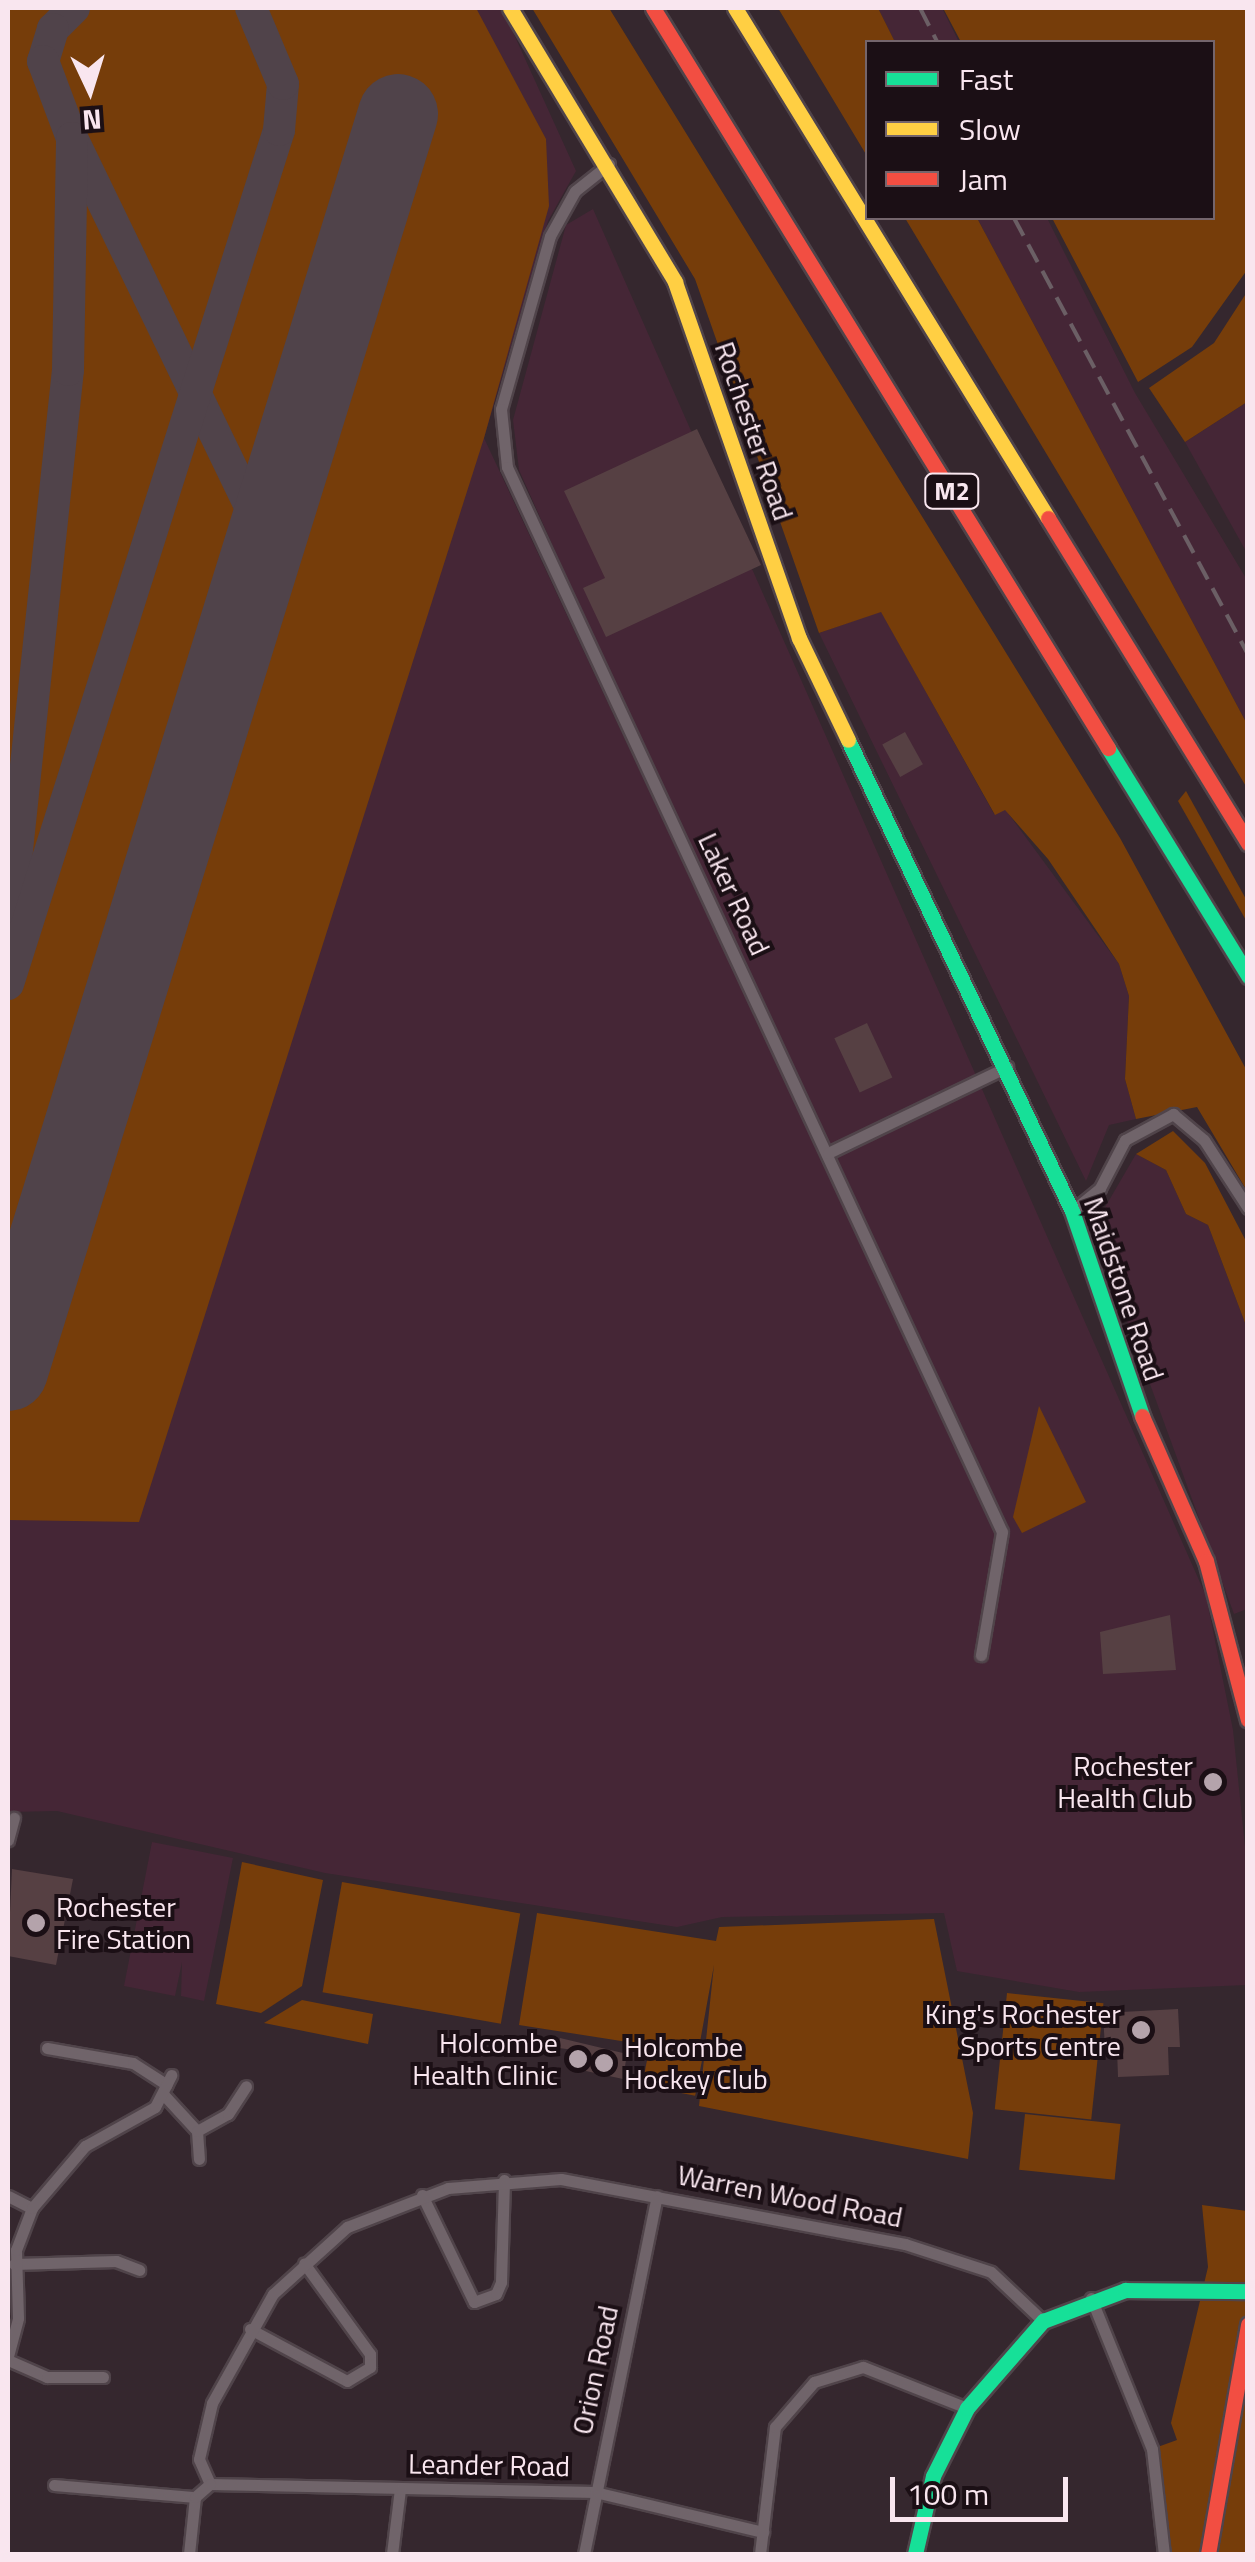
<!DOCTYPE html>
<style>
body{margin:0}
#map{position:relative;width:1255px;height:2562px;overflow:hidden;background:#35272e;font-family:"Titillium Web",sans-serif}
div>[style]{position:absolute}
.built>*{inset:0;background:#452636}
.green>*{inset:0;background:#763d0a;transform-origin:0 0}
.taxiway>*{height:32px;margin:-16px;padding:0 16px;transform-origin:16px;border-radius:16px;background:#50434a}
.runway>*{height:80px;margin:-40px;padding:0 40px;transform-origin:40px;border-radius:40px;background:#50434a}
.building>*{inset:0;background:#564043;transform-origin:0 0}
.roads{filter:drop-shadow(2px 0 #50444a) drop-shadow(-2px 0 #50444a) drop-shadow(0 2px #50444a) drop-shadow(0 -2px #50444a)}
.street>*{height:11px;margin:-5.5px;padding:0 5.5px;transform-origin:5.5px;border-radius:5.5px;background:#70646a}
.fast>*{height:15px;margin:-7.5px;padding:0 7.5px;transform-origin:7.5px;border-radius:7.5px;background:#16e098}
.slow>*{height:15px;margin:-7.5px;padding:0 7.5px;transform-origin:7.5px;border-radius:7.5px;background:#ffcf43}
.jam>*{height:15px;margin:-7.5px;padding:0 7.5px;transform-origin:7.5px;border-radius:7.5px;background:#f24e42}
.rail>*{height:4px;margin-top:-2px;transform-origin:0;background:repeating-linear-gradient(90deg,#6b5f65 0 20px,transparent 0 30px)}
.dots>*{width:28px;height:28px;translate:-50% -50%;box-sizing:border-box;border:5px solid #1b0f15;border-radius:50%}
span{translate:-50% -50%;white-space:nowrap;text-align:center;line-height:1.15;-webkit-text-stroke:8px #1b0f15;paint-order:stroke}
.shield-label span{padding:2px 8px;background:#1b0f15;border:2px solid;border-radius:8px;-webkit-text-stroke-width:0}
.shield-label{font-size:25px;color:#f9e6ef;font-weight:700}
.street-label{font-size:28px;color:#f9e6ef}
.poi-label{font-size:28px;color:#f9e6ef}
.right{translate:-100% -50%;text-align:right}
.left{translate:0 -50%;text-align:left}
.frame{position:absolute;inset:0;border:10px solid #f9e6ef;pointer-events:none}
.legend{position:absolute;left:865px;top:40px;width:350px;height:180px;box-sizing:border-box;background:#1b0f15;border:2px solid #74656c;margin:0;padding:12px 18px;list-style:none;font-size:30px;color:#f9e6ef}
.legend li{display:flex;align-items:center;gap:20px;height:50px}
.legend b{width:50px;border:2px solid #74656c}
.north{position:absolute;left:40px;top:40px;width:100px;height:100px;-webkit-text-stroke:8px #1b0f15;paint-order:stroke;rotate:176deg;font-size:28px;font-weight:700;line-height:40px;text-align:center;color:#f9e6ef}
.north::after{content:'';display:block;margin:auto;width:35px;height:45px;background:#f9e6ef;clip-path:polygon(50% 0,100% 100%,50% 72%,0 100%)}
.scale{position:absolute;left:890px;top:2477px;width:178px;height:45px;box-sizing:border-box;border:5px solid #f9e6ef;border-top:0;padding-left:12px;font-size:30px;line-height:35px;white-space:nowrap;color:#f9e6ef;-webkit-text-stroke:8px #1b0f15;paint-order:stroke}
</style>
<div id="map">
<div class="built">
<i style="clip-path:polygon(8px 8px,502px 8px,576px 171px,548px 221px,484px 438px,915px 1359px,519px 470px,513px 420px,566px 225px,593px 209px,1206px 1596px,1233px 1730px,1247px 1866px,1247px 1985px,1079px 1992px,957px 1971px,944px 1913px,722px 1917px,677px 1927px,325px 1873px,57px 1811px,8px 1812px)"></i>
<i style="clip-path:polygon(878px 8px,942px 8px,959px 42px,895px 42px)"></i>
<i style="clip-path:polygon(977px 218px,1047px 218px,1135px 393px,1247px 580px,1247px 724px)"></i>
<i style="clip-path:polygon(1247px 402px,1247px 553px,1185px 442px)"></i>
<i style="clip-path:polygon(881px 611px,994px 814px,1005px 809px,1119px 964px,1129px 996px,1125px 1079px,1136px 1119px,1109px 1125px,1086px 1181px,819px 633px)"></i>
<i style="clip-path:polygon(1136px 1154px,1166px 1170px,1186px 1214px,1208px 1225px,1247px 1328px,1247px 1609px,1234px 1614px,1093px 1228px)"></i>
<i style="clip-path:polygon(152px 1842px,233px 1858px,204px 2001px,181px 1996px,182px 1962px,175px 1996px,124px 1986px)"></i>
</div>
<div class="green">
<i style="clip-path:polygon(8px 8px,476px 8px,546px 139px,549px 206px,484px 438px,139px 1522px,8px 1520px)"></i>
<i style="clip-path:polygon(532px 8px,609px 8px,1120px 838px,1247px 1071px,1247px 1191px,1197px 1107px,1136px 1119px,1125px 1079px,1129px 996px,1119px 964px,1048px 859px,1005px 810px,995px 815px,881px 612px,819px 633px,695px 279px)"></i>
<i style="clip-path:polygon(778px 8px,878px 8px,895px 42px,868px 42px,867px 156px)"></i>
<i style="clip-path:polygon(943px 8px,1247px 8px,1247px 270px,1192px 347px,1138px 382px,1052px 218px,1212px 218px,1212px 42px,961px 42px)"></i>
<i style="clip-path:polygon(905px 218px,977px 218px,1247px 724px,1247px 788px)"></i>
<i style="clip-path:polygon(1247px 292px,1247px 402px,1185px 442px,1149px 388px,1214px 343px)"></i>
<i style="clip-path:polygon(1186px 791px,1247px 901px,1247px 922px,1178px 801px)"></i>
<i style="clip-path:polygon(1173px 1131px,1205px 1163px,1247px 1243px,1247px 1328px,1208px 1225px,1186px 1214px,1166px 1170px,1136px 1154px)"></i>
<i style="clip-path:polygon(1039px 1406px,1086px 1502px,1022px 1533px,1013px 1517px)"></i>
<i style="clip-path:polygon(242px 1862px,323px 1880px,302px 1986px,261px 2013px,216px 2004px)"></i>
<i style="left:342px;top:1882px;width:181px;height:112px;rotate:10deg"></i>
<i style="clip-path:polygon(537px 1913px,716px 1941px,719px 1927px,934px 1919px,973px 2113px,968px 2159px,699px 2106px,714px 1965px,698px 2053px,519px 2025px)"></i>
<i style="left:1007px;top:1993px;width:97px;height:117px;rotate:6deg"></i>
<i style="clip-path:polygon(302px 2000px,373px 2014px,368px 2044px,264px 2023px)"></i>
<i style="left:649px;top:2050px;width:54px;height:36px;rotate:11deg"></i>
<i style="left:1025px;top:2114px;width:96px;height:56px;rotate:6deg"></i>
<i style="clip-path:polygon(1202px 2205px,1247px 2211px,1247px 2554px,1164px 2554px,1152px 2449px,1177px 2440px,1171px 2423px,1208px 2267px)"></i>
</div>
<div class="taxiway">
<i style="left:74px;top:8px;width:30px;rotate:135deg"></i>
<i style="left:53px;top:29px;width:34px;rotate:107deg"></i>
<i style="left:43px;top:61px;width:82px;rotate:69.4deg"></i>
<i style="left:72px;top:138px;width:446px;rotate:64.2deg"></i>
<i style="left:8px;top:935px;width:568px;rotate:-83.94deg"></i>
<i style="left:68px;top:370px;width:232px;rotate:-89deg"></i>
<i style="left:8px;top:984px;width:896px;rotate:-72.39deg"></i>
<i style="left:279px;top:130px;width:46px;rotate:-85deg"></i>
<i style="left:283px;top:84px;width:82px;rotate:-112.8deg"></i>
</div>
<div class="runway">
<i style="left:8px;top:1371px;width:1316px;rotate:-72.76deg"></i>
</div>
<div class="building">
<i style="clip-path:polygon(697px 429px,761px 565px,606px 637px,583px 588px,605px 578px,564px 491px)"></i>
<i style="left:905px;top:732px;width:37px;height:26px;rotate:61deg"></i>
<i style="left:867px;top:1023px;width:60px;height:36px;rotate:65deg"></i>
<i style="clip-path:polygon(1170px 1615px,1176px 1670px,1103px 1674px,1100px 1632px)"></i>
<i style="clip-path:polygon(12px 1869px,73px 1879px,56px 1965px,8px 1956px)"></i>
<i style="clip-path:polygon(1178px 2009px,1180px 2047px,1168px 2047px,1169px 2075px,1118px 2077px,1117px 2049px,1105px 2049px,1103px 2013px)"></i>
<i style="clip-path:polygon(560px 2038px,627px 2054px,623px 2079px,572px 2068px,574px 2050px,559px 2048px)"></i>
</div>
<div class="roads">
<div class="street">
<i style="left:609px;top:164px;width:43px;rotate:141.5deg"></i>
<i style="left:575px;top:191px;width:51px;rotate:119.1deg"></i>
<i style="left:550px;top:236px;width:180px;rotate:105.8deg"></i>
<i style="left:501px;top:409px;width:58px;rotate:84.1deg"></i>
<i style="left:507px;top:467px;width:1174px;rotate:65.07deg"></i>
<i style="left:1002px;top:1532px;width:125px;rotate:99.7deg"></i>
<i style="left:828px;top:1153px;width:199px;rotate:-25.7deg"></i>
<i style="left:1072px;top:1211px;width:36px;rotate:-39deg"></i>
<i style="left:1100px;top:1188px;width:54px;rotate:-62.5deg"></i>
<i style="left:1125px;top:1140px;width:55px;rotate:-28.4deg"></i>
<i style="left:1173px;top:1114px;width:40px;rotate:40deg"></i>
<i style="left:1204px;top:1140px;width:81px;rotate:57.1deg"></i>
<i style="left:8px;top:1840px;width:23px;rotate:-75deg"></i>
<i style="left:47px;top:2048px;width:87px;rotate:9.9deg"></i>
<i style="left:133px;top:2063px;width:40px;rotate:32.9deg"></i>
<i style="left:163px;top:2094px;width:50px;rotate:47.4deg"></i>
<i style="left:197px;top:2131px;width:28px;rotate:86deg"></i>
<i style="left:197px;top:2131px;width:35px;rotate:-29deg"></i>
<i style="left:228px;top:2114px;width:33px;rotate:-57deg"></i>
<i style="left:422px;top:2195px;width:119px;rotate:64.1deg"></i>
<i style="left:474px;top:2302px;width:23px;rotate:-20deg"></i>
<i style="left:496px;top:2294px;width:13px;rotate:-67deg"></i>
<i style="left:501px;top:2282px;width:102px;rotate:-88.3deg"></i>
<i style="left:8px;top:2196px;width:27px;rotate:27deg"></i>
<i style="left:14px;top:2264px;width:102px;rotate:-1.7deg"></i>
<i style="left:116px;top:2261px;width:25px;rotate:21deg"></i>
<i style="left:1091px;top:2298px;width:163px;rotate:68deg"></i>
<i style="left:1152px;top:2449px;width:106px;rotate:83.5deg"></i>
<i style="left:250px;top:2329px;width:110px;rotate:28.2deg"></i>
<i style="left:347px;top:2381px;width:27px;rotate:-31deg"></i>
<i style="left:370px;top:2367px;width:13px;rotate:-90deg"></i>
<i style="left:370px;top:2354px;width:112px;rotate:-126deg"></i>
<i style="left:8px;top:2356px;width:39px;rotate:-75deg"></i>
<i style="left:18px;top:2318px;width:68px;rotate:-91.7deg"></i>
<i style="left:16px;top:2250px;width:45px;rotate:-69.1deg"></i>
<i style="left:32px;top:2208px;width:82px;rotate:-49.5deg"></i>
<i style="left:85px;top:2146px;width:80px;rotate:-29.1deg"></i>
<i style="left:155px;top:2107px;width:36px;rotate:-63deg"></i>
<i style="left:8px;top:2360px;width:43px;rotate:23.6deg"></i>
<i style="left:47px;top:2377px;width:56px"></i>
<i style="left:210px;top:2484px;width:27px;rotate:-114deg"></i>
<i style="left:199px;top:2459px;width:57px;rotate:-76.9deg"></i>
<i style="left:212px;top:2403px;width:125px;rotate:-60.8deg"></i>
<i style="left:273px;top:2294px;width:100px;rotate:-42.2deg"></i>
<i style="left:347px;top:2227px;width:108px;rotate:-21.1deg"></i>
<i style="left:448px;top:2188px;width:113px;rotate:-4.6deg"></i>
<i style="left:561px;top:2179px;width:350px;rotate:10.7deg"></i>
<i style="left:905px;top:2244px;width:90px;rotate:18deg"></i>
<i style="left:991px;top:2272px;width:71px;rotate:43.3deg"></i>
<i style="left:210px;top:2484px;width:385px;rotate:1.2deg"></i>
<i style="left:595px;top:2492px;width:173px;rotate:13.4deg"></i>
<i style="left:54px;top:2485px;width:142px;rotate:4.9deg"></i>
<i style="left:189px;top:2554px;width:57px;rotate:-84deg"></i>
<i style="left:195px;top:2497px;width:20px;rotate:-41deg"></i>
<i style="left:392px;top:2554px;width:65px;rotate:-83deg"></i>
<i style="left:584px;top:2554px;width:365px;rotate:-78.5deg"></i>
<i style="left:760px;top:2554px;width:128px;rotate:-83.3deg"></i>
<i style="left:775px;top:2427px;width:60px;rotate:-49.1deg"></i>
<i style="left:814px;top:2382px;width:51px;rotate:-17deg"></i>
<i style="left:863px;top:2367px;width:112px;rotate:21.5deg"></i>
</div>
<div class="fast">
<i style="left:848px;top:740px;width:522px;rotate:64.56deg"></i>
<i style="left:1072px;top:1211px;width:217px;rotate:71.1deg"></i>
<i style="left:1108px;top:748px;width:268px;rotate:58.4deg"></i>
<i style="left:915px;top:2554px;width:80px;rotate:-77deg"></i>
<i style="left:933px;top:2476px;width:76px;rotate:-63.4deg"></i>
<i style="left:967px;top:2408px;width:116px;rotate:-48.9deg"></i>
<i style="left:1043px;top:2321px;width:88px;rotate:-20.7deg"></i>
<i style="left:1125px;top:2290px;width:123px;rotate:0.5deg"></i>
</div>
<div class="slow">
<i style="left:510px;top:8px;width:320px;rotate:58.9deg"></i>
<i style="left:675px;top:282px;width:377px;rotate:70.8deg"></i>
<i style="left:799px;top:638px;width:113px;rotate:64.3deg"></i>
<i style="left:735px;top:8px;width:598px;rotate:58.46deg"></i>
</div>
<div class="jam">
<i style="left:653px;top:8px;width:869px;rotate:58.41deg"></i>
<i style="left:1048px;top:518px;width:382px;rotate:58.4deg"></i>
<i style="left:1142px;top:1416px;width:158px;rotate:66.2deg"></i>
<i style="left:1206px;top:1561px;width:164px;rotate:75.2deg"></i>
<i style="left:1208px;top:2554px;width:233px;rotate:-80.1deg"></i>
</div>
</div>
<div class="rail">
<i style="left:920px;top:8px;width:38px;rotate:63deg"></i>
<i style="left:1014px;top:218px;width:495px;rotate:61.8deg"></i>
</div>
<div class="dots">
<i style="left:1213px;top:1782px;background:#b4a3ab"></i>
<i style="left:36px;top:1923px;background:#b4a3ab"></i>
<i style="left:1141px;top:2030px;background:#b4a3ab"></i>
<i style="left:578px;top:2059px;background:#b4a3ab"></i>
<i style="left:604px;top:2063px;background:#b4a3ab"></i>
</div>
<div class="shield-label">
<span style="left:952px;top:491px">M2</span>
</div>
<div class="street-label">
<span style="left:754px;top:431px;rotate:71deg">Rochester Road</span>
<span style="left:734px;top:894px;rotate:65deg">Laker Road</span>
<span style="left:1124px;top:1289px;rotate:71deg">Maidstone Road</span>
<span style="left:790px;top:2196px;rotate:11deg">Warren Wood Road</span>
<span style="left:595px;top:2370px;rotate:-78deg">Orion Road</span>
<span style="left:489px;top:2465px;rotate:1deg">Leander Road</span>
</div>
<div class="poi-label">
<span class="right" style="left:1193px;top:1782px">Rochester<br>Health Club</span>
<span class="left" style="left:56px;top:1923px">Rochester<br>Fire Station</span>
<span class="right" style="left:1121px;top:2030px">King's Rochester<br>Sports Centre</span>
<span class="right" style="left:558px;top:2059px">Holcombe<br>Health Clinic</span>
<span class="left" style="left:624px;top:2063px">Holcombe<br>Hockey Club</span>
</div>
<div class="frame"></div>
<ul class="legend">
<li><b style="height:12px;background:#16e098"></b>Fast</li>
<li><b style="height:12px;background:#ffcf43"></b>Slow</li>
<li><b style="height:12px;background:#f24e42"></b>Jam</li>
</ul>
<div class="north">N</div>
<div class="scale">100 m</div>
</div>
